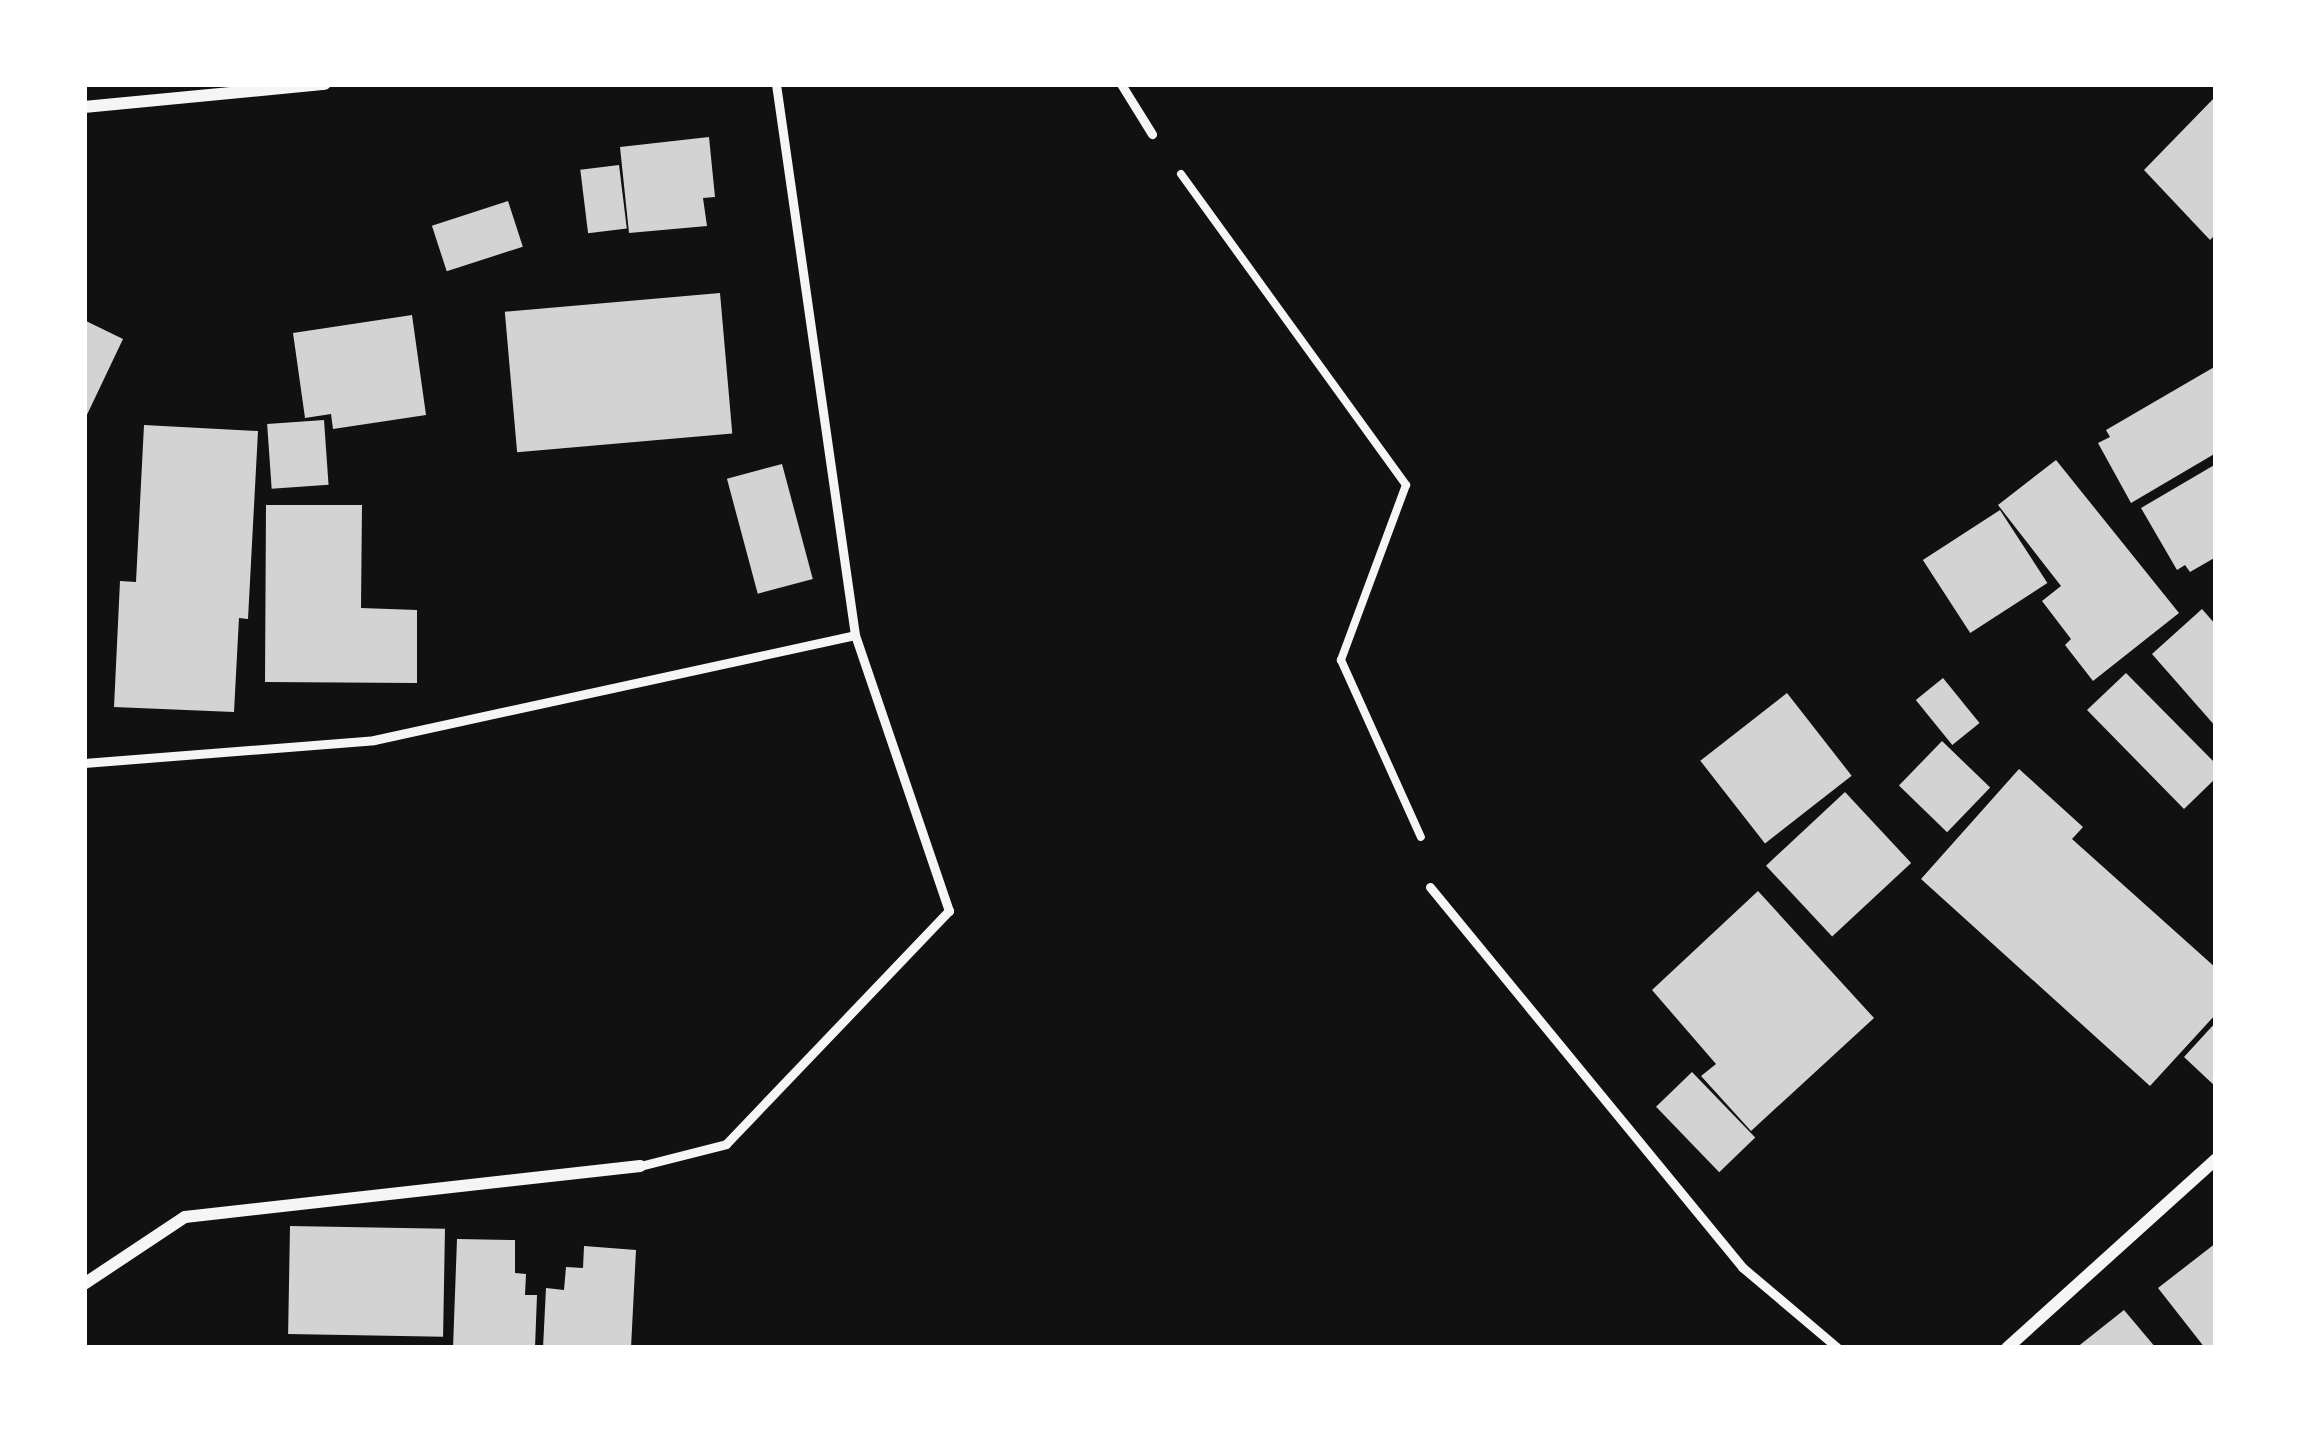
<!DOCTYPE html>
<style>
body{margin:0}
#map{position:relative;width:2300px;height:1432px;overflow:hidden;background:#111;font-family:"Titillium Web",sans-serif}
div>[style]{position:absolute}
.building>*{inset:0;background:#d3d3d3;transform-origin:0 0}
.path>*{height:8px;margin:-4px;padding:0 4px;transform-origin:4px;border-radius:4px;background:#f5f5f5}
.service>*{height:9px;margin:-4.5px;padding:0 4.5px;transform-origin:4.5px;border-radius:4.5px;background:#f5f5f5}
.minor>*{height:12px;margin:-6px;padding:0 6px;transform-origin:6px;border-radius:6px;background:#f5f5f5}
span{translate:-50% -50%;white-space:nowrap;text-align:center;line-height:1.15;-webkit-text-stroke:10px #fff;paint-order:stroke}
.frame{position:absolute;inset:0;border:87px solid #fff;pointer-events:none}
</style>
<div id="map">
<div class="building">
<i style="clip-path:polygon(2216px 96px,2216px 234px,2210px 240px,2144px 170px)"></i>
<i style="clip-path:polygon(709px 137px,715px 197px,703px 198px,707px 226px,629px 233px,620px 147px)"></i>
<i style="left:619px;top:165px;width:64px;height:39px;rotate:83deg"></i>
<i style="left:508px;top:201px;width:48px;height:80px;rotate:72deg"></i>
<i style="left:720px;top:293px;width:141px;height:216px;rotate:85deg"></i>
<i style="clip-path:polygon(412px 315px,426px 415px,333px 429px,331px 414px,305px 418px,293px 333px)"></i>
<i style="clip-path:polygon(84px 320px,123px 339px,84px 421px)"></i>
<i style="clip-path:polygon(2216px 366px,2216px 453px,2131px 503px,2098px 443px,2110px 437px,2106px 430px)"></i>
<i style="left:324px;top:420px;width:65px;height:57px;rotate:86deg"></i>
<i style="clip-path:polygon(144px 425px,258px 431px,248px 619px,239px 618px,234px 712px,114px 707px,120px 581px,136px 582px)"></i>
<i style="clip-path:polygon(2056px 460px,2179px 613px,2093px 681px,2065px 645px,2071px 639px,2042px 601px,2061px 586px,1998px 505px)"></i>
<i style="left:782px;top:464px;width:119px;height:57px;rotate:75deg"></i>
<i style="clip-path:polygon(2216px 464px,2216px 557px,2190px 572px,2185px 565px,2177px 570px,2141px 508px)"></i>
<i style="clip-path:polygon(266px 505px,362px 505px,361px 608px,417px 610px,417px 683px,265px 682px)"></i>
<i style="left:2000px;top:510px;width:87px;height:92px;rotate:57deg"></i>
<i style="clip-path:polygon(2202px 609px,2216px 625px,2216px 727px,2152px 654px)"></i>
<i style="clip-path:polygon(2126px 673px,2216px 764px,2216px 778px,2184px 809px,2087px 710px)"></i>
<i style="left:1943px;top:678px;width:58px;height:35px;rotate:51deg"></i>
<i style="left:1787px;top:693px;width:105px;height:110px;rotate:52deg"></i>
<i style="left:1942px;top:741px;width:67px;height:62px;rotate:44deg"></i>
<i style="clip-path:polygon(2019px 769px,2083px 827px,2072px 839px,2216px 968px,2216px 1014px,2150px 1086px,1921px 879px)"></i>
<i style="left:1845px;top:792px;width:97px;height:108px;rotate:47deg"></i>
<i style="clip-path:polygon(1758px 891px,1874px 1018px,1751px 1131px,1701px 1076px,1716px 1064px,1652px 990px)"></i>
<i style="clip-path:polygon(2216px 1022px,2216px 1087px,2184px 1057px)"></i>
<i style="left:1692px;top:1072px;width:91px;height:50px;rotate:46deg"></i>
<i style="left:290px;top:1226px;width:155px;height:108px;rotate:1deg"></i>
<i style="clip-path:polygon(457px 1239px,515px 1240px,515px 1273px,526px 1274px,525px 1295px,537px 1295px,535px 1348px,453px 1348px)"></i>
<i style="clip-path:polygon(2216px 1243px,2216px 1348px,2205px 1348px,2158px 1288px)"></i>
<i style="clip-path:polygon(584px 1246px,636px 1250px,631px 1348px,543px 1348px,546px 1288px,564px 1290px,566px 1267px,583px 1268px)"></i>
<i style="clip-path:polygon(2124px 1310px,2156px 1348px,2076px 1348px)"></i>
</div>
<div class="path">
<i style="left:1181px;top:174px;width:384px;rotate:54.1deg"></i>
<i style="left:1406px;top:485px;width:187px;rotate:110.4deg"></i>
<i style="left:1341px;top:660px;width:194px;rotate:65.7deg"></i>
</div>
<div class="service">
<i style="left:1121px;top:84px;width:59px;rotate:58.2deg"></i>
<i style="left:84px;top:763px;width:291px;rotate:-4.5deg"></i>
<i style="left:374px;top:740px;width:492px;rotate:-12.3deg"></i>
<i style="left:1430px;top:887px;width:492px;rotate:50.6deg"></i>
<i style="left:1742px;top:1267px;width:126px;rotate:40.2deg"></i>
<i style="left:640px;top:1166px;width:89px;rotate:-14.3deg"></i>
<i style="left:726px;top:1144px;width:323px;rotate:-46.3deg"></i>
<i style="left:949px;top:911px;width:292px;rotate:-108.8deg"></i>
<i style="left:855px;top:635px;width:557px;rotate:-98.16deg"></i>
</div>
<div class="minor">
<i style="left:84px;top:107px;width:242px;rotate:-5.5deg"></i>
<i style="left:84px;top:1284px;width:121px;rotate:-33.6deg"></i>
<i style="left:185px;top:1217px;width:458px;rotate:-6.4deg"></i>
<i style="left:2007px;top:1348px;width:282px;rotate:-42.1deg"></i>
</div>
<div class="frame"></div>
</div>
